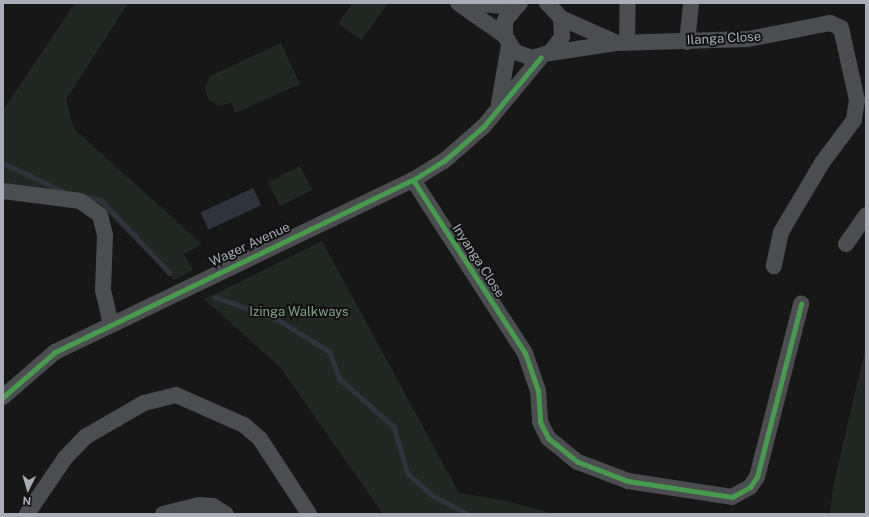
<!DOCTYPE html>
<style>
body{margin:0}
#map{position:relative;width:869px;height:517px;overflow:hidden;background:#171718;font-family:"Public Sans",sans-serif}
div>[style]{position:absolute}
.green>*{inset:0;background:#212723;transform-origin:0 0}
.water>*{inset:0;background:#2f343c;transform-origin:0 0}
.stream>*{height:4.5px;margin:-2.25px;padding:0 2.25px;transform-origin:2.25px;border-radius:2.25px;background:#2f343c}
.minor>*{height:16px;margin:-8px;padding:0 8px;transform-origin:8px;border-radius:8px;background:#4c4d50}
.cycleway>*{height:5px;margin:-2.5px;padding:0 2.5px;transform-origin:2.5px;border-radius:2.5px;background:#469c4c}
span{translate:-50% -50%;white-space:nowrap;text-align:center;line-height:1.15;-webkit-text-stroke:4px #121213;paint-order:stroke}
.street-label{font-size:13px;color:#aaacb7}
.park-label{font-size:13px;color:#83a089}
.frame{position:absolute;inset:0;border:4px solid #aaacb7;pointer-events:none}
.north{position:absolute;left:8px;top:469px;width:40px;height:40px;-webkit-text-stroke:3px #121213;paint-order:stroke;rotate:185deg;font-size:11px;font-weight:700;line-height:16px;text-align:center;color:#aaacb7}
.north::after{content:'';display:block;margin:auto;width:14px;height:18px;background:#aaacb7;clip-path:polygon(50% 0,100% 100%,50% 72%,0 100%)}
</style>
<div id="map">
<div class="green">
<i style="clip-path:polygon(75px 3px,128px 3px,66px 100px,74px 129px,202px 244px,184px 254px,193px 270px,174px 280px,106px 212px,3px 186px,3px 110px)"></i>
<i style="clip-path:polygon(353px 3px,389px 3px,361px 40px,338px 23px)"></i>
<i style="clip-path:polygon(281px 43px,300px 84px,236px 113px,231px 103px,218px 106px,208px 99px,205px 87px,210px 76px)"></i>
<i style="left:300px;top:166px;width:27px;height:36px;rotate:63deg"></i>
<i style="clip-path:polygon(322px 241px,459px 493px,503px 500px,554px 514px,383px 514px,280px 367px,204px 299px)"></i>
<i style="clip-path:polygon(866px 346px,866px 514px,830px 514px,833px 487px)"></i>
</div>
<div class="water">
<i style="left:253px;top:188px;width:19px;height:58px;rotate:65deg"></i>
</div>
<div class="stream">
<i style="left:3px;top:163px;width:68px;rotate:25.4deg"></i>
<i style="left:83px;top:196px;width:18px;rotate:13deg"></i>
<i style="left:101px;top:200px;width:100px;rotate:46.6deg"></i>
<i style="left:215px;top:297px;width:66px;rotate:19.5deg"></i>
<i style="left:277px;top:319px;width:62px;rotate:31.9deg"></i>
<i style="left:330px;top:352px;width:29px;rotate:70deg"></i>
<i style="left:340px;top:379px;width:72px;rotate:41.6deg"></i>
<i style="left:394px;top:427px;width:49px;rotate:73.4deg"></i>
<i style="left:408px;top:474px;width:32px;rotate:41deg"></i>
<i style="left:432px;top:495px;width:40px;rotate:28deg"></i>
</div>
<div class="minor">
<i style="left:458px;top:3px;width:57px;rotate:35.1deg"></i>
<i style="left:469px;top:3px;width:45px;rotate:5.1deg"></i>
<i style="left:520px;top:3px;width:23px;rotate:131deg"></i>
<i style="left:505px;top:20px;width:16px;rotate:90deg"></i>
<i style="left:505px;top:36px;width:19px;rotate:58deg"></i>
<i style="left:515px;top:52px;width:18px;rotate:19deg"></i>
<i style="left:532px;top:58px;width:19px;rotate:-16deg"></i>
<i style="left:550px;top:53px;width:20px;rotate:-53deg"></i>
<i style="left:562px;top:37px;width:19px;rotate:-93deg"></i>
<i style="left:561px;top:18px;width:21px;rotate:-133deg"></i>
<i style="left:561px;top:18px;width:61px;rotate:24.1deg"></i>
<i style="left:627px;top:42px;width:39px;rotate:-89deg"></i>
<i style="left:687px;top:42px;width:39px;rotate:-84deg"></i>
<i style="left:550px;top:53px;width:68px;rotate:-8.5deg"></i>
<i style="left:617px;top:43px;width:131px;rotate:-1.7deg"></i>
<i style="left:748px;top:39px;width:84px;rotate:-11deg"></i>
<i style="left:830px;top:23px;width:12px;rotate:24deg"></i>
<i style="left:841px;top:28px;width:74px;rotate:77.5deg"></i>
<i style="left:857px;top:100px;width:20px;rotate:99deg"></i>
<i style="left:854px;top:120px;width:54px;rotate:126.7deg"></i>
<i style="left:822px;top:163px;width:80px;rotate:120.7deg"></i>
<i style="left:781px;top:232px;width:35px;rotate:102deg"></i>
<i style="left:499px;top:103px;width:59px;rotate:-80.2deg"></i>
<i style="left:413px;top:180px;width:206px;rotate:57.1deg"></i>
<i style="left:525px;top:353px;width:39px;rotate:71deg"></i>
<i style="left:538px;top:390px;width:32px;rotate:86deg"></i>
<i style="left:540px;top:422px;width:18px;rotate:63deg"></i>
<i style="left:548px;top:438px;width:38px;rotate:39deg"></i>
<i style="left:578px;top:462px;width:53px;rotate:20.8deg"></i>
<i style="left:628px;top:481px;width:105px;rotate:8.7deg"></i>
<i style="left:732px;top:497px;width:21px;rotate:-29deg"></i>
<i style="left:750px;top:487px;width:12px;rotate:-55deg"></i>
<i style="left:757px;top:477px;width:179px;rotate:-75.7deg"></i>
<i style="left:3px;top:191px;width:78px;rotate:7.4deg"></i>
<i style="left:80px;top:201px;width:24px;rotate:35deg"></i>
<i style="left:100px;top:215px;width:21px;rotate:76deg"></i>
<i style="left:105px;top:235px;width:55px;rotate:92.1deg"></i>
<i style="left:103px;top:290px;width:35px;rotate:77deg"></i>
<i style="left:846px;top:244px;width:35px;rotate:-55deg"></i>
<i style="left:3px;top:397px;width:69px;rotate:-40.9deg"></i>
<i style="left:55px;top:352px;width:397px;rotate:-25.7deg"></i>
<i style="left:413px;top:180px;width:36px;rotate:-32deg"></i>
<i style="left:444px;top:161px;width:53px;rotate:-41.2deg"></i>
<i style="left:484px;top:126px;width:89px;rotate:-50.4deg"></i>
<i style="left:27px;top:514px;width:68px;rotate:-55.8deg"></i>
<i style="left:65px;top:458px;width:29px;rotate:-46deg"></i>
<i style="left:85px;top:437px;width:68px;rotate:-30deg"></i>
<i style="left:144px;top:403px;width:33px;rotate:-14deg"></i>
<i style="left:176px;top:395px;width:74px;rotate:23.8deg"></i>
<i style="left:244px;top:425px;width:21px;rotate:41deg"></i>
<i style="left:260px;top:439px;width:90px;rotate:56.8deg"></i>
<i style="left:163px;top:514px;width:37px;rotate:-14deg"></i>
<i style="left:199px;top:505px;width:14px;rotate:4deg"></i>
<i style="left:213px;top:506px;width:15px;rotate:32deg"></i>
</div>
<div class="cycleway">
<i style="left:413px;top:180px;width:206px;rotate:57.1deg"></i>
<i style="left:525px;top:353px;width:39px;rotate:71deg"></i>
<i style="left:538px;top:390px;width:32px;rotate:86deg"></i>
<i style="left:540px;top:422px;width:18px;rotate:63deg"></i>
<i style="left:548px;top:438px;width:38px;rotate:39deg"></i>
<i style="left:578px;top:462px;width:53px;rotate:20.8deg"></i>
<i style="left:628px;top:481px;width:105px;rotate:8.7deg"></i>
<i style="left:732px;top:497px;width:21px;rotate:-29deg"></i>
<i style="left:750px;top:487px;width:12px;rotate:-55deg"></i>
<i style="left:757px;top:477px;width:179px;rotate:-75.7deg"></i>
<i style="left:3px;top:397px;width:69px;rotate:-40.9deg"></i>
<i style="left:55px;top:352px;width:397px;rotate:-25.7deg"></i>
<i style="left:413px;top:180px;width:36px;rotate:-32deg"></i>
<i style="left:444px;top:161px;width:53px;rotate:-41.2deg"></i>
<i style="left:484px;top:126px;width:89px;rotate:-50.4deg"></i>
</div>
<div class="street-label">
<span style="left:724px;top:39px;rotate:-3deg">Ilanga Close</span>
<span style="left:250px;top:245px;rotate:-25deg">Wager Avenue</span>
<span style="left:478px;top:261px;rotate:57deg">Inyanga Close</span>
</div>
<div class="park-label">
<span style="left:299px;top:312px">Izinga Walkways</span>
</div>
<div class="frame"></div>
<div class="north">N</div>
</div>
